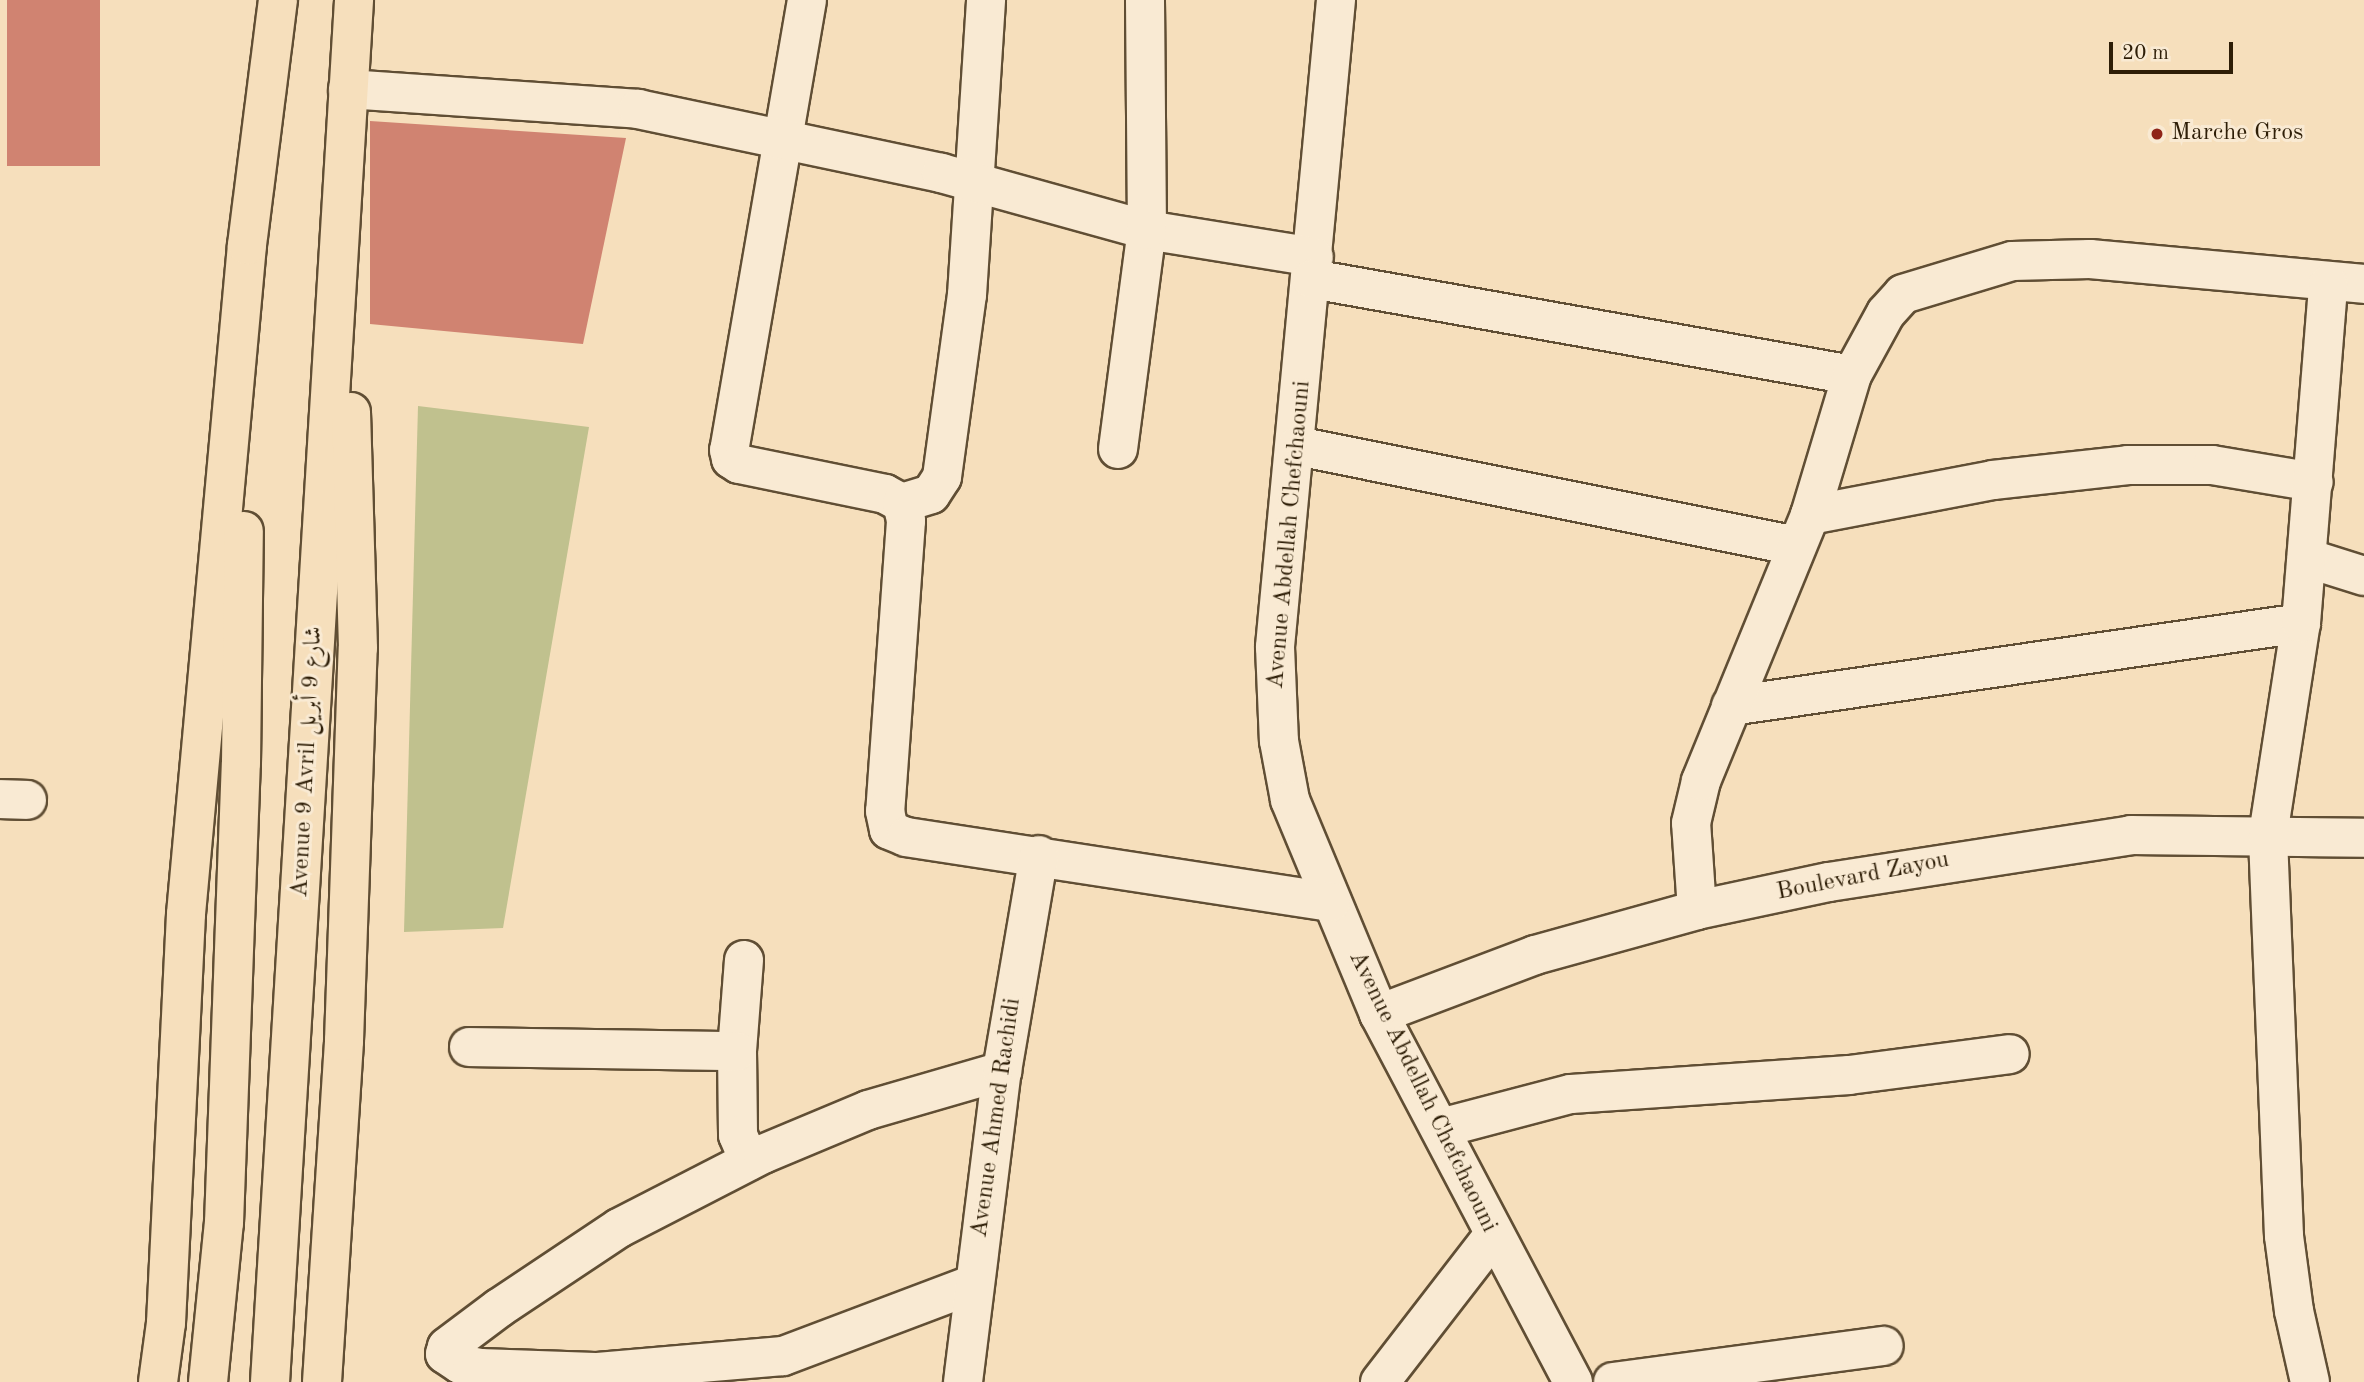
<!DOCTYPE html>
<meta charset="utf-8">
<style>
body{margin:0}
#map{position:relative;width:2364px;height:1382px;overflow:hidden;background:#f6dfbc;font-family:"Old Standard TT",Amiri,serif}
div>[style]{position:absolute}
.green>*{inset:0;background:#c0c18e}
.building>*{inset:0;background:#d08371;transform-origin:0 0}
.roads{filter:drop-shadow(2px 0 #604e34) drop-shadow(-2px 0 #604e34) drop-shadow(0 2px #604e34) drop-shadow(0 -2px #604e34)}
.minor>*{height:38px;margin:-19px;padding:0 19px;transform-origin:19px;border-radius:19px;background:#f9ead3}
.highway>*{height:38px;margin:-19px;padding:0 19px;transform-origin:19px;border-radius:19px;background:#f6dfbc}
.dots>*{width:19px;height:19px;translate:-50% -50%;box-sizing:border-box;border:4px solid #f9ead3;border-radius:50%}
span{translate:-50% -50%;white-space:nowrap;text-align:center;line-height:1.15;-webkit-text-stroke:6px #f9ead3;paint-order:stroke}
.poi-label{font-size:24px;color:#2e1e07}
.left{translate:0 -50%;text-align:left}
.street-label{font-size:24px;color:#2e1e07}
.scale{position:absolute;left:2109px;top:42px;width:124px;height:32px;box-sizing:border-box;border:4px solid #2e1e07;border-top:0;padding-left:9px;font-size:21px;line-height:24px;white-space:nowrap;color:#2e1e07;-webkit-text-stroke:5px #f9ead3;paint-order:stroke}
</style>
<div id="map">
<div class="green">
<i style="clip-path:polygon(418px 406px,589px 427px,503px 928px,404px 932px)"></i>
</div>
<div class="building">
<i style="left:7px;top:0;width:93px;height:166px"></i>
<i style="clip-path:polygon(370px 121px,626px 138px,583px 344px,370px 324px)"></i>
</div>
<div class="roads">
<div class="minor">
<i style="left:807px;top:0;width:457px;rotate:99.8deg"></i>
<i style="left:729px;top:450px;width:9px;rotate:77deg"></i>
<i style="left:731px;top:459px;width:9px;rotate:32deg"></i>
<i style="left:739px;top:464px;width:149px;rotate:11.6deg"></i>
<i style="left:885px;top:494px;width:19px;rotate:28deg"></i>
<i style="left:902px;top:503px;width:30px;rotate:-17deg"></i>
<i style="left:931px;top:494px;width:20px;rotate:-57deg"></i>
<i style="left:942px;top:477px;width:184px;rotate:-82.2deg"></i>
<i style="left:967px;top:295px;width:296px;rotate:-86.3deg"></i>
<i style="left:1336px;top:0;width:650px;rotate:95.39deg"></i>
<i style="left:1275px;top:647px;width:94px;rotate:87.6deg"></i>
<i style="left:1279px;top:741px;width:60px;rotate:79.4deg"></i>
<i style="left:1290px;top:800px;width:232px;rotate:67.4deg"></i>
<i style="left:1379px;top:1014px;width:416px;rotate:62.2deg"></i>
<i style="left:348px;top:89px;width:291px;rotate:3.9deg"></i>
<i style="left:638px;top:109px;width:310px;rotate:11.9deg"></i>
<i style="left:941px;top:173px;width:214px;rotate:15.5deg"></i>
<i style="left:1147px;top:230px;width:169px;rotate:9.2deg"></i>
<i style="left:1312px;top:279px;width:548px;rotate:10.08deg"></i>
<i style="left:1297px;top:446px;width:509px;rotate:11.33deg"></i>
<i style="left:1118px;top:449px;width:221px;rotate:-82.5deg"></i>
<i style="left:1147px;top:230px;width:230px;rotate:-90.5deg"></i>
<i style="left:902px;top:503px;width:18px;rotate:77deg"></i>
<i style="left:906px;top:521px;width:291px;rotate:94.1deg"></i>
<i style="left:885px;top:811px;width:19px;rotate:78deg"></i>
<i style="left:889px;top:830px;width:18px;rotate:22deg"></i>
<i style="left:906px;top:837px;width:430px;rotate:8.7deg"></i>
<i style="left:1810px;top:515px;width:186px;rotate:-10.8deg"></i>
<i style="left:1993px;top:480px;width:136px;rotate:-6.3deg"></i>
<i style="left:2128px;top:465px;width:84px"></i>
<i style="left:2212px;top:465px;width:103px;rotate:9.5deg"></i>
<i style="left:2307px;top:558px;width:60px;rotate:17.5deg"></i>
<i style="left:1731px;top:706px;width:576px;rotate:-8.28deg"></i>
<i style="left:0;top:799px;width:27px;rotate:2deg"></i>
<i style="left:1697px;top:910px;width:87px;rotate:-93.9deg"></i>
<i style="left:1691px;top:823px;width:43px;rotate:-76.6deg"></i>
<i style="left:1701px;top:781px;width:287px;rotate:-67.7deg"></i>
<i style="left:1810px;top:515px;width:146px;rotate:-73.3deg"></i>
<i style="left:1852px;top:375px;width:71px;rotate:-61.3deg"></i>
<i style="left:1886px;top:313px;width:25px;rotate:-48deg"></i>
<i style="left:1903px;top:294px;width:114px;rotate:-16.8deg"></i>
<i style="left:2012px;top:261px;width:78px;rotate:-1.5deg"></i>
<i style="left:2090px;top:259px;width:275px;rotate:5.2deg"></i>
<i style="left:744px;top:960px;width:91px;rotate:94.4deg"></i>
<i style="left:737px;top:1051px;width:84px;rotate:89.3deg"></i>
<i style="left:738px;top:1135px;width:28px;rotate:67deg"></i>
<i style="left:1379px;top:1014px;width:167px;rotate:-20.7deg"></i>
<i style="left:1535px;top:955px;width:168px;rotate:-15.5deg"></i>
<i style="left:1697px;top:910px;width:135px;rotate:-12deg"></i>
<i style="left:1829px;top:882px;width:306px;rotate:-8.8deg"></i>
<i style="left:2131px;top:835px;width:233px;rotate:0.7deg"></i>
<i style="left:469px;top:1047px;width:268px;rotate:0.9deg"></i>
<i style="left:1441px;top:1128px;width:134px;rotate:-14.7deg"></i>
<i style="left:1571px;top:1094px;width:279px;rotate:-3.9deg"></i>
<i style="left:1849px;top:1075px;width:162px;rotate:-7.4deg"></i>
<i style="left:974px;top:1284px;width:204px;rotate:159.3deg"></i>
<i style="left:783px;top:1356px;width:189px;rotate:175.1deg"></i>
<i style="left:595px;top:1372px;width:115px;rotate:-178deg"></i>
<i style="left:480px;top:1368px;width:20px;rotate:-169deg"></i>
<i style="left:460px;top:1364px;width:18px;rotate:-146deg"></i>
<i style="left:445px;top:1354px;width:7px;rotate:-74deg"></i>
<i style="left:447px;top:1347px;width:65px;rotate:-36.9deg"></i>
<i style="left:499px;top:1308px;width:144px;rotate:-33.7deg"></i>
<i style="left:619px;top:1228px;width:162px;rotate:-27.2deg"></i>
<i style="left:763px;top:1154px;width:114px;rotate:-22.7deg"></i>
<i style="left:868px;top:1110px;width:140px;rotate:-16.2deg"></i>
<i style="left:963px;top:1382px;width:313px;rotate:-82.9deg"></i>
<i style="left:1002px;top:1071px;width:219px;rotate:-80.3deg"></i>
<i style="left:1380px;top:1382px;width:185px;rotate:-52.3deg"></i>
<i style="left:1613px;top:1382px;width:273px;rotate:-7.6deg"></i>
<i style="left:2310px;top:1382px;width:73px;rotate:-102.7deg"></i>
<i style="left:2294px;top:1311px;width:76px;rotate:-97.6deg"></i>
<i style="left:2284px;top:1236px;width:401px;rotate:-92.3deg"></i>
<i style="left:2268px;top:835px;width:215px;rotate:-81.2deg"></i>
<i style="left:2301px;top:623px;width:340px;rotate:-85.4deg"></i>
</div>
<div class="highway">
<i style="left:158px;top:1382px;width:60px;rotate:-82.3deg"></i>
<i style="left:166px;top:1323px;width:409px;rotate:-87.2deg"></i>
<i style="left:186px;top:914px;width:672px;rotate:-84.79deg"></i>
<i style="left:247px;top:245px;width:247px;rotate:-82.8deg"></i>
<i style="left:208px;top:1382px;width:160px;rotate:-84.3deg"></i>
<i style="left:224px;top:1223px;width:460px;rotate:-87.9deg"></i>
<i style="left:241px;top:763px;width:232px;rotate:-89.3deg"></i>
<i style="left:270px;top:1382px;width:1385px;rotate:-86.52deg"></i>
<i style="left:322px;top:1382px;width:342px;rotate:-86.3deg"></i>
<i style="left:344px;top:1041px;width:393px;rotate:-88deg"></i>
<i style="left:358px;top:648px;width:236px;rotate:-91.7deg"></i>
</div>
</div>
<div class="dots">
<i style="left:2157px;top:134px;background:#8f2418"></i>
</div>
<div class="poi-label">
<span class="left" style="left:2171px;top:134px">Marche Gros</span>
</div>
<div class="street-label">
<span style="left:1290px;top:535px;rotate:-85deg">Avenue Abdellah Chefchaouni</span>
<span style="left:308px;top:762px;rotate:-87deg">Avenue 9 Avril شارع 9 أبريل</span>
<span style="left:1863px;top:877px;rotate:-11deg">Boulevard Zayou</span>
<span style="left:1422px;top:1092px;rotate:64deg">Avenue Abdellah Chefchaouni</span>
<span style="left:997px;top:1118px;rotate:-82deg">Avenue Ahmed Rachidi</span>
</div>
<div class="scale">20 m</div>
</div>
